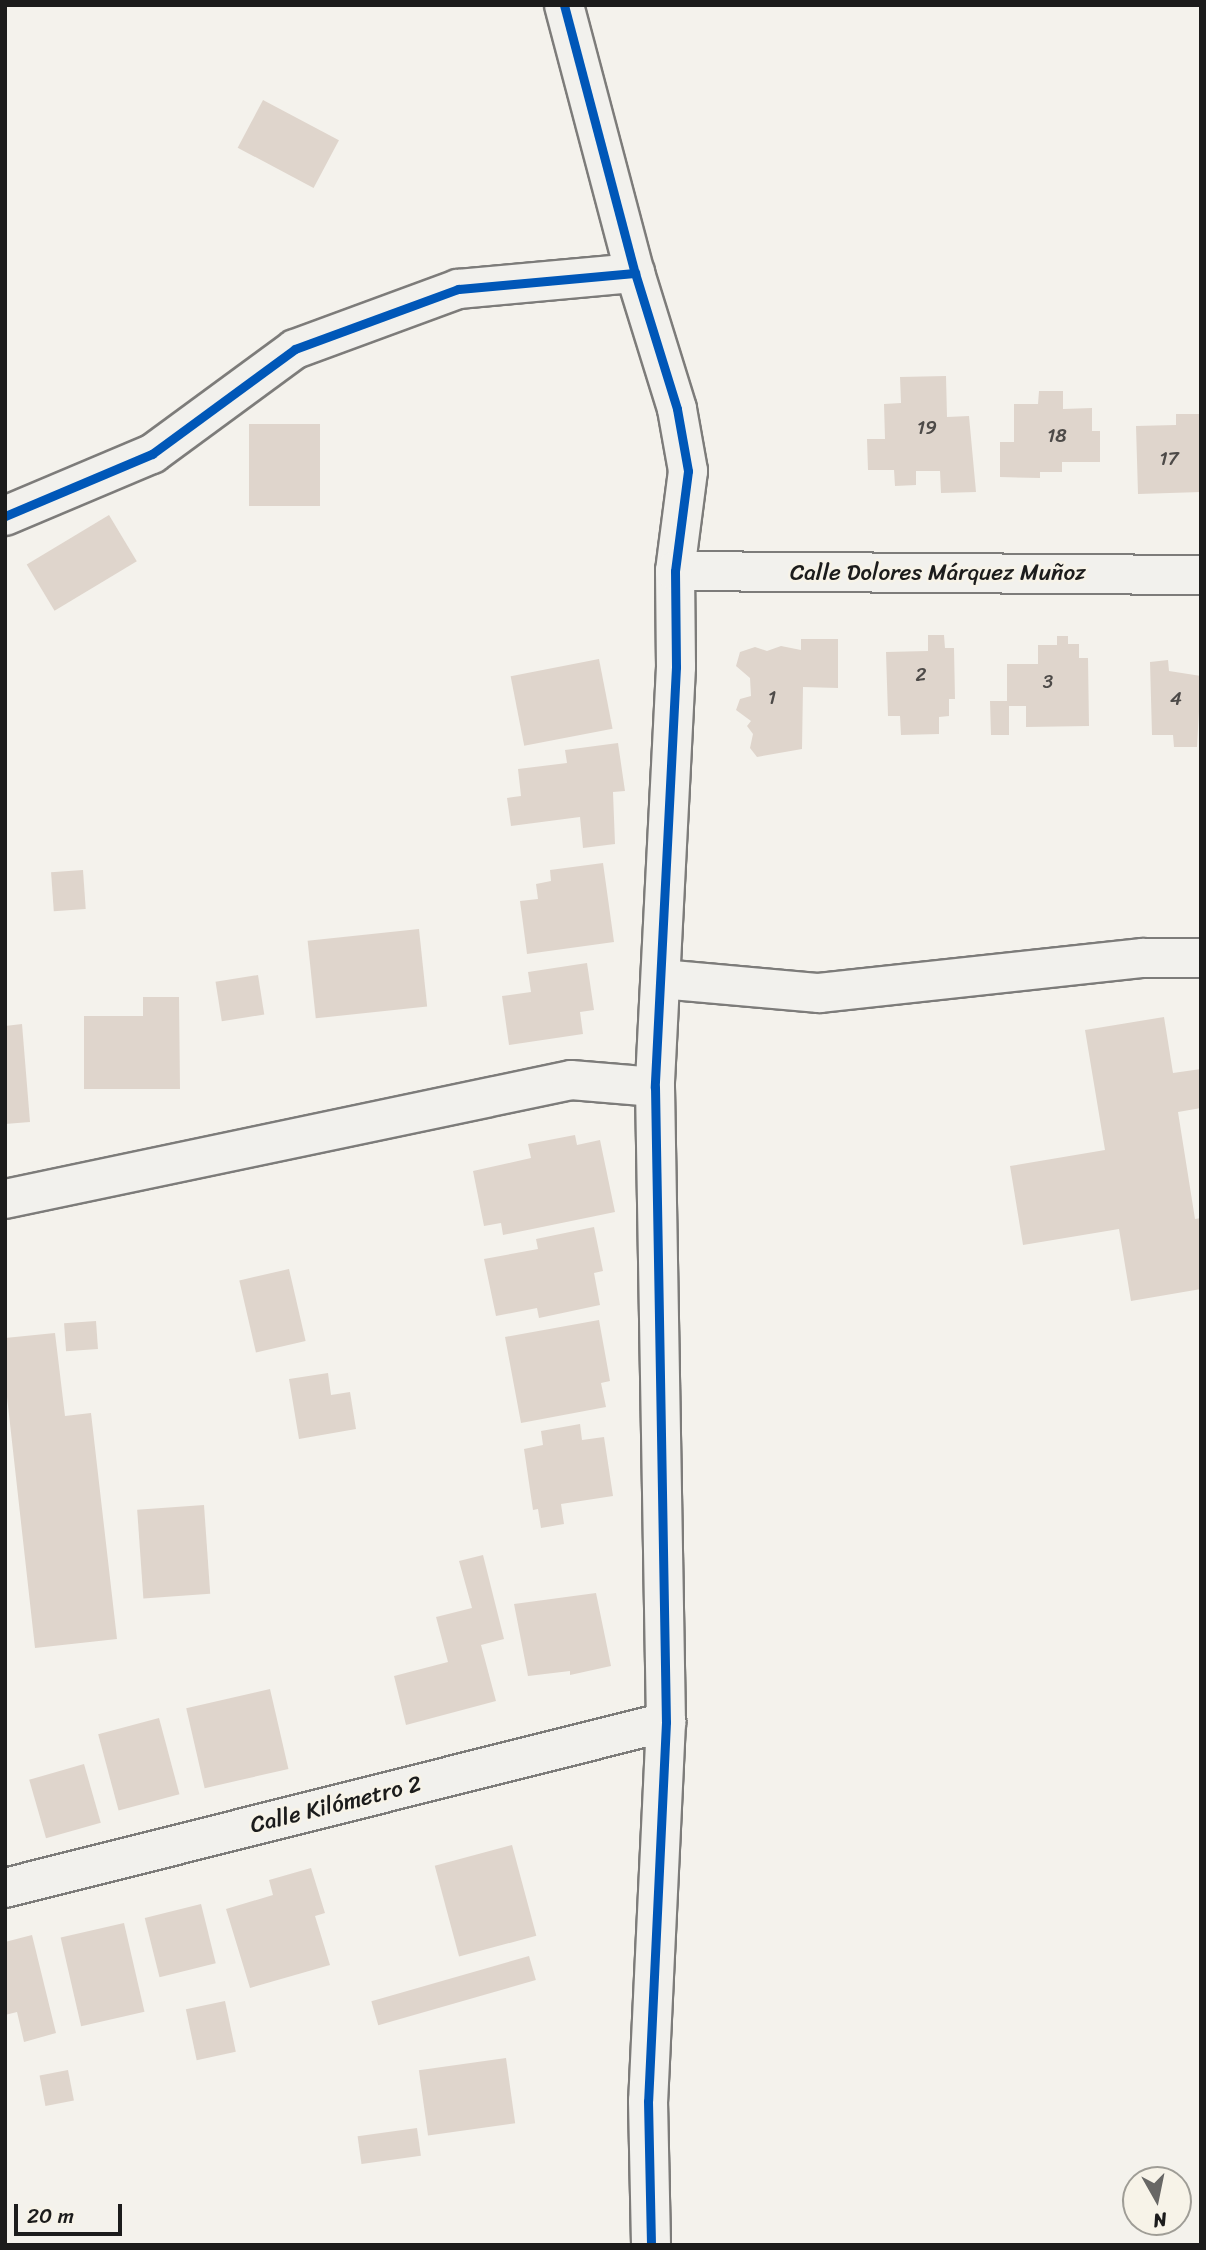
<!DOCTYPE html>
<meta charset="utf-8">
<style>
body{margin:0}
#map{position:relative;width:1206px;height:2250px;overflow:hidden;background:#f4f2ec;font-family:Sriracha,sans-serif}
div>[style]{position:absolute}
.building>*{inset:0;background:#dfd5cc;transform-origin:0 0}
.roads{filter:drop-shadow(2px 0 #7d7c7a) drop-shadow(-2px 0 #7d7c7a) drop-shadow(0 2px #7d7c7a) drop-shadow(0 -2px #7d7c7a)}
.minor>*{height:38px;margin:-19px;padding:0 19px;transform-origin:19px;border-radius:19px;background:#f2f1ed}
.cycleway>*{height:9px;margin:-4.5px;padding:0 4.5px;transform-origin:4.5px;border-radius:4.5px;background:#0057b8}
span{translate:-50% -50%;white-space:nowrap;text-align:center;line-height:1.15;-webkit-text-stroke:5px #f7f3e8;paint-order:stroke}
.number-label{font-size:19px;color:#4d4a48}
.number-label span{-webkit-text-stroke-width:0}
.street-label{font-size:23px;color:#1c1c1c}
.frame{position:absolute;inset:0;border:7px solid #1c1c1c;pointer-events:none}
.north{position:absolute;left:1122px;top:2166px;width:70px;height:70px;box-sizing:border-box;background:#f7f3e8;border:2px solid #9f9d96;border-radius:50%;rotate:171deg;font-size:19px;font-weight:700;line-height:28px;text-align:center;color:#1c1c1c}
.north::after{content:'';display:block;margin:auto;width:24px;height:32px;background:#686765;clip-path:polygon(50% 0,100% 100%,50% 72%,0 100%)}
.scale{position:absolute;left:14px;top:2204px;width:108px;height:32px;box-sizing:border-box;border:4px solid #1c1c1c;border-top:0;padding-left:9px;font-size:21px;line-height:24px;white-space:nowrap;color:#1c1c1c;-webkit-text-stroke:5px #f7f3e8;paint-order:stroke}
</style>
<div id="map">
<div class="building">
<i style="left:263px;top:100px;width:86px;height:54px;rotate:28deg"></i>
<i style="clip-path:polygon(946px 376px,947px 417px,969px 416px,976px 492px,941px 493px,940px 471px,916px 471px,916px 485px,895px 486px,894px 470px,868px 470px,867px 439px,885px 439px,884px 404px,901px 403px,900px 377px)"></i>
<i style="clip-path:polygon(1039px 391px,1063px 391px,1063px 409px,1092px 408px,1092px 431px,1100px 431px,1100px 462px,1062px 462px,1062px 472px,1040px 472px,1040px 478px,1000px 477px,1000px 442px,1014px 442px,1014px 404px,1038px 404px)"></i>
<i style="clip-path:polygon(1176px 414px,1201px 414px,1201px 492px,1138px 494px,1136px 426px,1176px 425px)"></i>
<i style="left:249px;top:424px;width:71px;height:82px"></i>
<i style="left:109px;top:515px;width:54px;height:96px;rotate:59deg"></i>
<i style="clip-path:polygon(928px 635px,944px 635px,945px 648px,954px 648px,955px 699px,949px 699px,949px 716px,939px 717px,939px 734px,901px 735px,900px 716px,888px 716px,886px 652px,928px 651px)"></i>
<i style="clip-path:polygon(1057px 636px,1068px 636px,1068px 644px,1079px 644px,1079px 658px,1088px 658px,1089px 726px,1026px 727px,1026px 706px,1009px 706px,1009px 735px,991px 735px,990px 701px,1007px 701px,1007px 664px,1038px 664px,1038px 645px,1057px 645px)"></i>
<i style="clip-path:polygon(801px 639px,838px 639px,838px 688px,803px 687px,802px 749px,757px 757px,750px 748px,753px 734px,747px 726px,751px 721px,736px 710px,740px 699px,751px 696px,750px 678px,736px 666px,740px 652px,755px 647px,767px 651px,781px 646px,801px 650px)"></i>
<i style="left:599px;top:659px;width:71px;height:90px;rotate:79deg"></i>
<i style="clip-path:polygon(1168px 660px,1169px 671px,1201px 676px,1197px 747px,1174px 747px,1173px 735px,1152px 735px,1150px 662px)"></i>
<i style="clip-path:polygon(618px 743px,625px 791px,613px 792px,615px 844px,583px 848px,580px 817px,511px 826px,507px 798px,521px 796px,518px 769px,567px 763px,565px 750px)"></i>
<i style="clip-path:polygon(603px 863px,614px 942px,527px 954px,520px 901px,538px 899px,536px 884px,551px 881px,550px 870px)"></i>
<i style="left:83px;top:870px;width:39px;height:32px;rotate:86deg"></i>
<i style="left:419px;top:929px;width:78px;height:112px;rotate:84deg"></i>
<i style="clip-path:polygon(587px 963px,594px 1010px,580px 1012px,583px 1034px,509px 1045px,502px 996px,531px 992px,528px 972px)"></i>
<i style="left:258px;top:975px;width:40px;height:43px;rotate:81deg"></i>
<i style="clip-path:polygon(143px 997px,179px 997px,180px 1089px,84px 1089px,84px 1016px,143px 1016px)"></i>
<i style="clip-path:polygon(1164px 1017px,1173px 1073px,1201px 1069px,1201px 1108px,1178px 1112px,1195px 1219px,1201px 1218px,1201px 1289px,1131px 1301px,1119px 1229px,1023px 1245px,1010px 1166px,1105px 1150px,1085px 1030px)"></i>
<i style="clip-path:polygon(22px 1024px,30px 1122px,5px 1124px,5px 1026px)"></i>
<i style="clip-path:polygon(575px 1135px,577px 1145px,600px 1140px,615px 1212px,503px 1235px,501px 1223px,484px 1226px,473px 1171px,531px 1158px,528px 1144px)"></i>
<i style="clip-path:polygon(594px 1227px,603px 1271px,594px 1273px,600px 1305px,539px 1318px,537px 1308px,496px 1316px,484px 1259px,538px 1249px,536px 1239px)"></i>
<i style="left:289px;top:1269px;width:74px;height:51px;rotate:77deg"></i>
<i style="clip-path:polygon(599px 1320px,610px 1381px,601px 1383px,606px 1407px,521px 1423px,505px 1337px)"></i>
<i style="left:96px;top:1321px;width:28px;height:32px;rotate:86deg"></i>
<i style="clip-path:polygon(55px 1333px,65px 1416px,91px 1413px,117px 1639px,35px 1648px,5px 1379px,5px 1338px)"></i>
<i style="clip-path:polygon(328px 1373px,331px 1395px,350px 1392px,356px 1429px,299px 1439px,289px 1379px)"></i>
<i style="clip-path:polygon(580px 1424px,582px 1440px,604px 1437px,613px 1496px,561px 1504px,564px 1524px,541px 1528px,538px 1509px,533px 1510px,524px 1449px,543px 1445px,541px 1431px)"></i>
<i style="left:204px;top:1505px;width:89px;height:67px;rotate:86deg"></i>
<i style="clip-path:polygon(483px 1555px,504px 1639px,481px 1645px,496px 1701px,406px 1725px,394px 1676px,448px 1662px,436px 1617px,472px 1608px,459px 1561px)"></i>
<i style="clip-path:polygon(596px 1593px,611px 1666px,570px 1675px,570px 1671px,528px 1676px,514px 1604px)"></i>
<i style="left:270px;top:1689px;width:82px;height:86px;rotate:77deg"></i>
<i style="left:159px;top:1718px;width:79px;height:63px;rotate:75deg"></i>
<i style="left:84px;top:1764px;width:61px;height:57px;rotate:74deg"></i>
<i style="left:512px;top:1845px;width:94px;height:80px;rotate:75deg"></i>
<i style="clip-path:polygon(311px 1868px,325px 1913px,315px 1916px,330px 1965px,250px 1988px,226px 1909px,273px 1895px,269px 1880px)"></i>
<i style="left:201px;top:1904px;width:61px;height:58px;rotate:76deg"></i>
<i style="left:124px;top:1923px;width:91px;height:65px;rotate:77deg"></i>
<i style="clip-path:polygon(32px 1935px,56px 2033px,24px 2042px,17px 2012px,5px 2015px,5px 1942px)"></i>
<i style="left:529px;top:1956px;width:25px;height:164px;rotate:74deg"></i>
<i style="left:225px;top:2001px;width:52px;height:40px;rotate:78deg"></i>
<i style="left:506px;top:2058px;width:66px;height:88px;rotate:82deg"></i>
<i style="left:68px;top:2070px;width:31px;height:29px;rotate:79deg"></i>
<i style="left:417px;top:2128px;width:28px;height:60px;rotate:82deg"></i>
</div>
<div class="roads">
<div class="minor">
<i style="left:564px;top:5px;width:277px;rotate:75.2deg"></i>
<i style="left:635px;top:273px;width:142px;rotate:72.8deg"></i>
<i style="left:677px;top:409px;width:63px;rotate:79.9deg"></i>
<i style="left:688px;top:471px;width:101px;rotate:97.4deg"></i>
<i style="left:675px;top:571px;width:96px;rotate:89.4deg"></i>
<i style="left:676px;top:667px;width:421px;rotate:92.9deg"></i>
<i style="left:655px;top:1087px;width:635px;rotate:89.01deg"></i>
<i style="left:666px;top:1722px;width:379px;rotate:92.7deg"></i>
<i style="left:648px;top:2101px;width:144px;rotate:88.8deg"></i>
<i style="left:5px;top:516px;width:160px;rotate:-22.9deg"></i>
<i style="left:152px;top:454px;width:177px;rotate:-36.3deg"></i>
<i style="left:295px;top:349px;width:174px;rotate:-20.2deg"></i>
<i style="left:458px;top:289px;width:178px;rotate:-5.2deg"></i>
<i style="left:675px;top:571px;width:526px;rotate:0.44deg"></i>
<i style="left:661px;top:979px;width:159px;rotate:5.1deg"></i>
<i style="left:819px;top:993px;width:326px;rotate:-6.2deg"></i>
<i style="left:1143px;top:958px;width:58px"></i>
<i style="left:5px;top:1199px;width:578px;rotate:-11.87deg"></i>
<i style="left:571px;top:1080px;width:84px;rotate:4.8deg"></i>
<i style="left:5px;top:1888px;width:682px;rotate:-14.1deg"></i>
</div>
</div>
<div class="cycleway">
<i style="left:564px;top:5px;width:277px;rotate:75.2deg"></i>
<i style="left:635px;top:273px;width:142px;rotate:72.8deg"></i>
<i style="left:677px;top:409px;width:63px;rotate:79.9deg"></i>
<i style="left:688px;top:471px;width:101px;rotate:97.4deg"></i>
<i style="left:675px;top:571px;width:96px;rotate:89.4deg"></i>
<i style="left:676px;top:667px;width:421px;rotate:92.9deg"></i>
<i style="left:655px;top:1087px;width:635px;rotate:89.01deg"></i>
<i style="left:666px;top:1722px;width:379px;rotate:92.7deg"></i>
<i style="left:648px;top:2101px;width:144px;rotate:88.8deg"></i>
<i style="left:5px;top:516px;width:160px;rotate:-22.9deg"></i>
<i style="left:152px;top:454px;width:177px;rotate:-36.3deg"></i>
<i style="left:295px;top:349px;width:174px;rotate:-20.2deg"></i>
<i style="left:458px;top:289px;width:178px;rotate:-5.2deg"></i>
</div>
<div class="number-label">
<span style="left:927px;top:428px">19</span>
<span style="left:1057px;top:436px">18</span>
<span style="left:1169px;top:459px">17</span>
<span style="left:921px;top:675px">2</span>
<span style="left:1048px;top:682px">3</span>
<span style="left:772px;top:698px">1</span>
<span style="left:1176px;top:699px">4</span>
</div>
<div class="street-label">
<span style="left:938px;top:573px">Calle Dolores Márquez Muñoz</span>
<span style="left:336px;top:1805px;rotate:-14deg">Calle Kilómetro 2</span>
</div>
<div class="frame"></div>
<div class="north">N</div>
<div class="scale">20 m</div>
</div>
